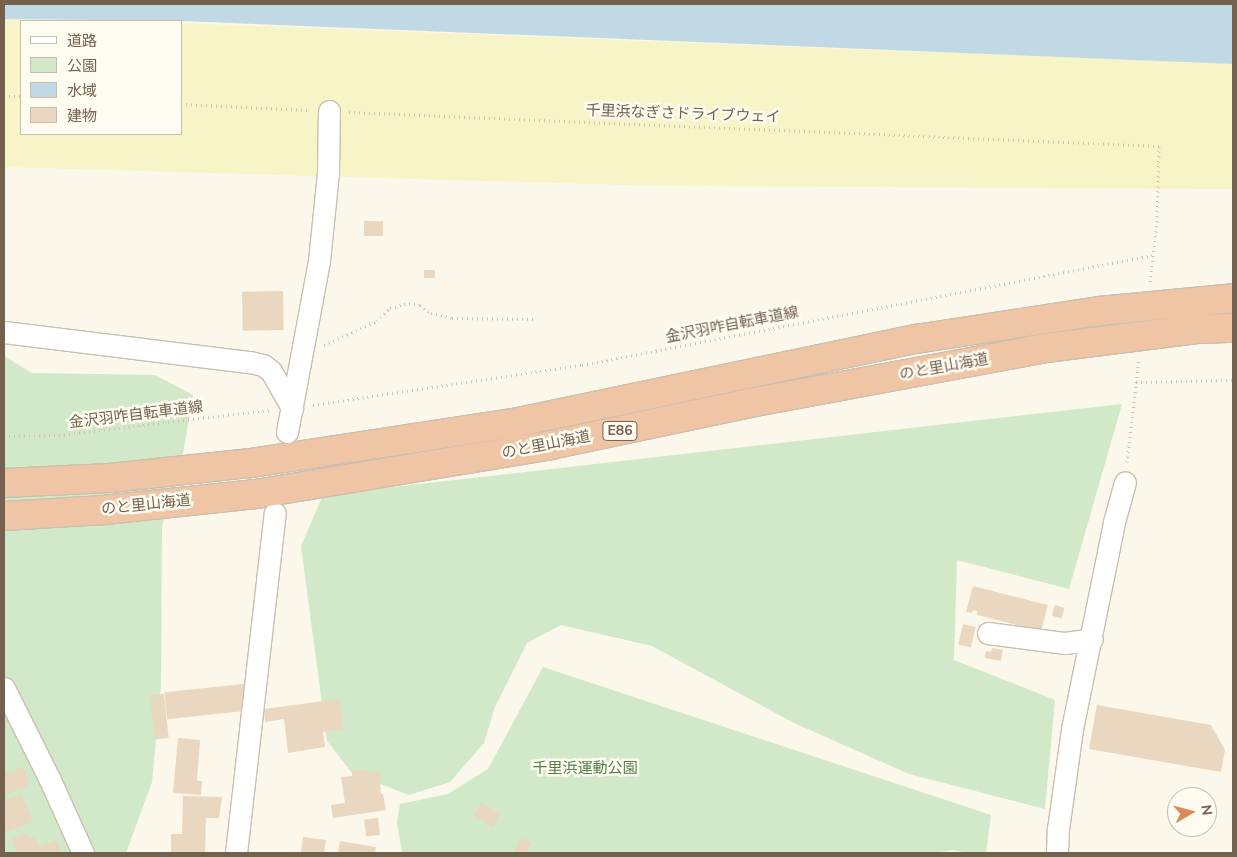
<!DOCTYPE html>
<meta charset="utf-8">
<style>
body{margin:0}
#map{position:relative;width:1237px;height:857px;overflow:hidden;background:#fbf7ea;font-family:"Nunito Sans","Noto Sans JP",sans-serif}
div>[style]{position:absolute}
.green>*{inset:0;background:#d1e8c9}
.sand>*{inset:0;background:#f7f4c8}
.water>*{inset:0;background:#c0d9e4}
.building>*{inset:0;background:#e9d7bf;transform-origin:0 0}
.path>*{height:3px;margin-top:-1.5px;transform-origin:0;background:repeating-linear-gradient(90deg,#d4bfa7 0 1px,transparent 0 5px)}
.roads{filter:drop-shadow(1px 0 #cabfae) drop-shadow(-1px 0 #cabfae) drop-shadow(0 1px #cabfae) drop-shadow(0 -1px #cabfae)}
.minor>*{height:21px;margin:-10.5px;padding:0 10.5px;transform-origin:10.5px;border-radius:10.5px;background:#fff}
.highway>*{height:28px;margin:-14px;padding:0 14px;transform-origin:14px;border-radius:14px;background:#f0c5a6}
span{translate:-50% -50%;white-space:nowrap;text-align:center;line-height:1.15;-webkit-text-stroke:5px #fefbf1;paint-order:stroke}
.shield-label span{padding:1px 4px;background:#fefbf1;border:1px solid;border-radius:4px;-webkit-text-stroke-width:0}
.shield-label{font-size:14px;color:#74624f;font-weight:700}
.street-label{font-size:15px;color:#74624f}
.park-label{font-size:15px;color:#527f4b}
.frame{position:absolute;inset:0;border:5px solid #74624f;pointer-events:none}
.legend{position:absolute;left:20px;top:20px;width:162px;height:115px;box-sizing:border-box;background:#fefbf1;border:1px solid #c7beb0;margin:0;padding:6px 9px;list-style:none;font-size:15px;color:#74624f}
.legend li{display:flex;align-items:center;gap:10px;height:25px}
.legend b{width:25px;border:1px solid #c7beb0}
.north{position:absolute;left:1167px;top:787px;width:50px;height:50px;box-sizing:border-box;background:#fefbf1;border:1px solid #c7beb0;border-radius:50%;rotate:82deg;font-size:14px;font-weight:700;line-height:20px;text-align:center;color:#74624f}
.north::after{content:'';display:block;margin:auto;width:18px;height:22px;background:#db8b5a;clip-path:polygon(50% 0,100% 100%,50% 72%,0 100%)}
</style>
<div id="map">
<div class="green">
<i style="clip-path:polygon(4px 356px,32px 373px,155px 375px,193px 395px,178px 482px,162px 526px,161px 686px,152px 782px,126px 853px,4px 853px)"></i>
<i style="clip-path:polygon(1122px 404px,1069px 589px,957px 560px,954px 660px,1055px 700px,1045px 809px,909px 774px,792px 722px,652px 646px,561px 625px,527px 643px,495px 707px,484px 743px,450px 782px,409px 795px,352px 773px,327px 741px,301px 546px,323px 495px)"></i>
<i style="clip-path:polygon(543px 667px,991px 815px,986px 853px,968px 853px,953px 850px,933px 853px,402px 853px,397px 822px,400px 804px,448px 794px,488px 769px)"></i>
</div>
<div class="sand">
<i style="clip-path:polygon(4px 19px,137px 21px,21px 21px,21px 134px,181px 134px,181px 23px,1233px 64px,1233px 189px,660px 186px,4px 167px)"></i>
</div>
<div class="water">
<i style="clip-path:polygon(4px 4px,1233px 4px,1233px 64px,181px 21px,4px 19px)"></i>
</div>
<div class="building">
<i style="left:364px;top:221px;width:19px;height:15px"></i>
<i style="left:424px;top:270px;width:11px;height:8px"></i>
<i style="left:283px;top:291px;width:39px;height:41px;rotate:89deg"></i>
<i style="clip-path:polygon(973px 586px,1048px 605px,1041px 631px,977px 615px,977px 611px,973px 610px,972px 613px,966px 612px)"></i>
<i style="left:1055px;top:605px;width:10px;height:11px;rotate:17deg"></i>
<i style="left:963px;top:624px;width:13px;height:21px;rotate:13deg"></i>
<i style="clip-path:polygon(992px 648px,1003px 650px,1001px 661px,985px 658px,986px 651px,991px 652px)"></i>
<i style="left:244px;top:684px;width:27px;height:80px;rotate:84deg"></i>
<i style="left:164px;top:694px;width:44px;height:14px;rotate:84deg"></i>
<i style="clip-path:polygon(339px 699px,343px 729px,323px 732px,325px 747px,288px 753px,284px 719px,265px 722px,264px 709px)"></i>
<i style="clip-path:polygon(1097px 705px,1211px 725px,1225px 750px,1221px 772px,1089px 749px)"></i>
<i style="clip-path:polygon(178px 738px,200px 740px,197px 781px,202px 781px,201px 795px,173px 793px)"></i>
<i style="clip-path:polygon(23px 767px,30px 785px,4px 795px,4px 774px)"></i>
<i style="clip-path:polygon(367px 769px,367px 773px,379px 771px,381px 794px,383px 794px,386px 810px,333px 818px,331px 805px,345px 803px,341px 777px,352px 776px,352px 771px)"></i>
<i style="clip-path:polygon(21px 794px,33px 821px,4px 833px,4px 801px)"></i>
<i style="clip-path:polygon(183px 796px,222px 797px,219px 818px,206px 818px,205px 853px,171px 853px,171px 834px,182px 834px)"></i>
<i style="left:481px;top:803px;width:22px;height:15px;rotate:30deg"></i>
<i style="left:378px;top:818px;width:17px;height:14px;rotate:83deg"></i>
<i style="clip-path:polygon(27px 833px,29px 839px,35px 837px,39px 847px,56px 840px,62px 853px,17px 853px,11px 839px)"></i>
<i style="clip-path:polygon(303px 837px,326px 840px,324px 853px,301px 853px)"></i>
<i style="clip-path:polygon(521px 838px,531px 843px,526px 853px,513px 853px)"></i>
<i style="clip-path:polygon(340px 841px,376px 847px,375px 853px,338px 853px)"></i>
</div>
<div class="path">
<i style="left:4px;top:96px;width:17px"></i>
<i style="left:181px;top:104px;width:129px;rotate:2.7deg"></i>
<i style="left:349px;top:112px;width:811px;rotate:2.4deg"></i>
<i style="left:1159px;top:146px;width:75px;rotate:91.5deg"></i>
<i style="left:1157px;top:221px;width:62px;rotate:96.4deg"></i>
<i style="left:324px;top:345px;width:58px;rotate:-24.4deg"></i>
<i style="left:377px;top:321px;width:18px;rotate:-45deg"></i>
<i style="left:390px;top:308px;width:20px;rotate:-15deg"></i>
<i style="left:409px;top:303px;width:11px;rotate:10deg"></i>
<i style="left:420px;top:305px;width:14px;rotate:36deg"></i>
<i style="left:431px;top:313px;width:22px;rotate:13deg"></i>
<i style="left:452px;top:318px;width:82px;rotate:0.7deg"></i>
<i style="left:1136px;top:382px;width:97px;rotate:-1.2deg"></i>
<i style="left:313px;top:405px;width:272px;rotate:-8.5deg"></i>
<i style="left:582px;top:365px;width:582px;rotate:-10.89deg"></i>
<i style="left:4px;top:436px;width:55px;rotate:-1deg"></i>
<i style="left:59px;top:435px;width:212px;rotate:-6.8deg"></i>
<i style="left:1127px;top:462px;width:104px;rotate:-83.4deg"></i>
</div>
<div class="roads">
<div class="minor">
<i style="left:4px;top:332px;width:248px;rotate:7deg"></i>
<i style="left:250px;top:362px;width:13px;rotate:13deg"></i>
<i style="left:263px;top:365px;width:10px;rotate:37deg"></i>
<i style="left:271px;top:371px;width:43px;rotate:60.4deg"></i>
<i style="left:287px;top:432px;width:174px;rotate:-79.4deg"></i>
<i style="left:319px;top:261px;width:88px;rotate:-84.2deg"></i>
<i style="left:328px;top:173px;width:62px;rotate:-89.1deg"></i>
<i style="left:988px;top:633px;width:78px;rotate:7.4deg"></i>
<i style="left:1065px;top:643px;width:27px;rotate:-8deg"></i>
<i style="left:4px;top:688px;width:103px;rotate:63.4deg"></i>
<i style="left:50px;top:780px;width:80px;rotate:65.7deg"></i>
<i style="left:236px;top:853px;width:342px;rotate:-83.5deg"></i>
<i style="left:1057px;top:853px;width:24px;rotate:-88deg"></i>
<i style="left:1058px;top:829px;width:101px;rotate:-82deg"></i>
<i style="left:1072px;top:729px;width:211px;rotate:-78.5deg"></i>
<i style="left:1114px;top:522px;width:41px;rotate:-74.6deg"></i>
</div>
<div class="highway">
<i style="left:4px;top:483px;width:106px;rotate:-2.7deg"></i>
<i style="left:110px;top:478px;width:142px;rotate:-6.1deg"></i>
<i style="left:251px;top:463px;width:265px;rotate:-8.7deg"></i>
<i style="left:513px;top:423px;width:412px;rotate:-11.8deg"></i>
<i style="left:916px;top:339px;width:185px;rotate:-8.7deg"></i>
<i style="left:1099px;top:311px;width:135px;rotate:-5.5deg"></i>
<i style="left:4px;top:516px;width:100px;rotate:-3.4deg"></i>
<i style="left:104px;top:510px;width:153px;rotate:-6deg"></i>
<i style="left:256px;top:494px;width:299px;rotate:-9.4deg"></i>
<i style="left:551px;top:445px;width:203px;rotate:-11.9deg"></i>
<i style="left:750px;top:403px;width:301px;rotate:-10.5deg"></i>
<i style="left:1046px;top:348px;width:154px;rotate:-7.1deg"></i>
<i style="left:1199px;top:329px;width:34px;rotate:-2deg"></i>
</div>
</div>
<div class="shield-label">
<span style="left:620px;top:431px">E86</span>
</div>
<div class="street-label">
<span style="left:683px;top:114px;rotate:2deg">千里浜なぎさドライブウェイ</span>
<span style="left:732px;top:325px;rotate:-11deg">金沢羽咋自転車道線</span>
<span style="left:944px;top:367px;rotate:-10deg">のと里山海道</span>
<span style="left:136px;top:415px;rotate:-7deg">金沢羽咋自転車道線</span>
<span style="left:546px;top:445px;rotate:-11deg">のと里山海道</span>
<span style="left:146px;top:505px;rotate:-6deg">のと里山海道</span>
</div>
<div class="park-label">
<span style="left:585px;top:769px">千里浜運動公園</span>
</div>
<div class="frame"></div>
<ul class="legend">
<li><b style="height:6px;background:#fff"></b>道路</li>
<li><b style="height:14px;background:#d1e8c9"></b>公園</li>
<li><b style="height:14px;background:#c0d9e4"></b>水域</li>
<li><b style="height:14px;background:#e9d7bf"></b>建物</li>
</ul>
<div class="north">N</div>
</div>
